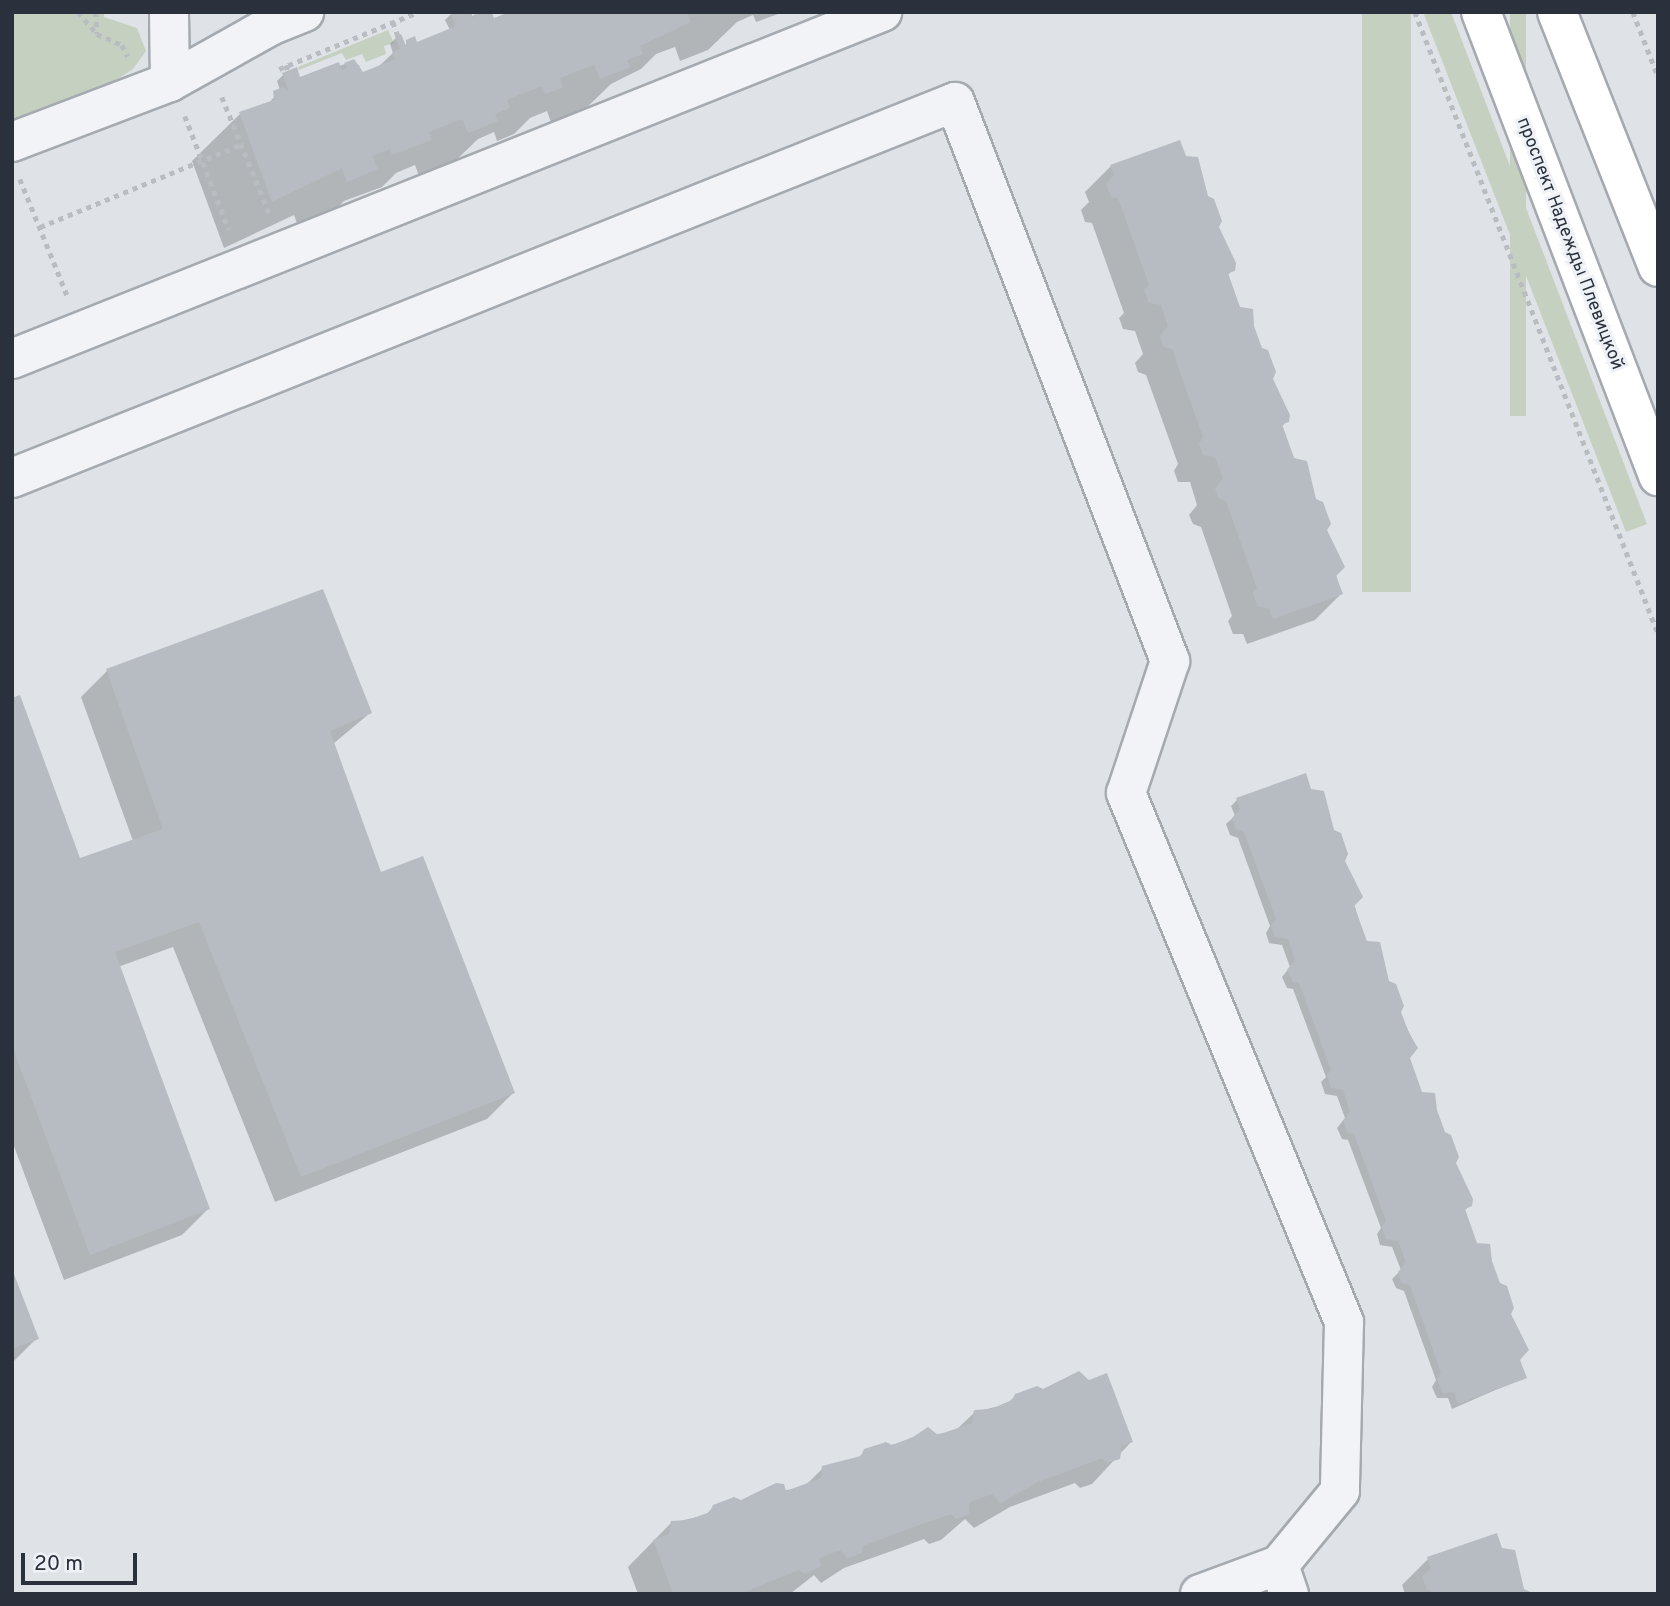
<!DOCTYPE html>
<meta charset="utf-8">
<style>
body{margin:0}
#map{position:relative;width:1670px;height:1606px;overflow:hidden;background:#dfe3e7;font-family:Overpass,sans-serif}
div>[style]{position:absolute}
.green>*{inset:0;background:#c6d0c1;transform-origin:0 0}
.shadow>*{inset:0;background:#0003}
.building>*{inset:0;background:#b7bcc3}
.path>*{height:4.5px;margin-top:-2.25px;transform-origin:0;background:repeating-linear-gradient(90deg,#b9bdc2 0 5px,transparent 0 10px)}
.roads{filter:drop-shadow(2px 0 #a5aab0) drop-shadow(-2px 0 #a5aab0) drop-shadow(0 2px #a5aab0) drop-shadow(0 -2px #a5aab0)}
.minor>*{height:38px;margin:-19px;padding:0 19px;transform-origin:19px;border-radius:19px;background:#f1f3f6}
.major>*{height:38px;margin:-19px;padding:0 19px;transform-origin:19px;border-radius:19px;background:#fff}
span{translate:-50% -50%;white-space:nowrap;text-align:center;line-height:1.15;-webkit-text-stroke:6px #eef1f5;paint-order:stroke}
.street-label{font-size:18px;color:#2a313c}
.frame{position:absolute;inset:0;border:14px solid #2a313c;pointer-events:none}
.scale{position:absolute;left:21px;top:1553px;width:116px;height:32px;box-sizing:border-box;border:4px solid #2a313c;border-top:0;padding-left:9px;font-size:21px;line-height:24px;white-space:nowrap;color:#2a313c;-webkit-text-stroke:5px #eef1f5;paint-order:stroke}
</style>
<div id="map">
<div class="green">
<i style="clip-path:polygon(12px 12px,104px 12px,104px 17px,137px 28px,146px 51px,133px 69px,102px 89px,12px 124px)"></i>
<i style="left:1362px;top:12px;width:49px;height:580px"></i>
<i style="clip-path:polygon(1423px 12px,1451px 12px,1647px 524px,1626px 532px)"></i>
<i style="left:1510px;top:12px;width:16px;height:404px"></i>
<i style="clip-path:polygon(388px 30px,394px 43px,384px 46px,386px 54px,366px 62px,362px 54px,346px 60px,342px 53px,299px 70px,298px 67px)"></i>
</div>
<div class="shadow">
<i style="clip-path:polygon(511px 12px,784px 12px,756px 22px,753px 15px,737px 22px,708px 50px,680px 61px,675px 47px,656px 54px,641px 69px,611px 84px,580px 114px,552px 125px,547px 111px,530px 118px,514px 134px,497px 141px,494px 132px,478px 139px,448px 168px,420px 179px,415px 165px,396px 173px,382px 187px,344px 201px,328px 217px,299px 229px,294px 215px,224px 248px,192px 161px,240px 114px,269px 103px,280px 90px,277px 81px,283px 75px,293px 82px,345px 64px,359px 65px,362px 75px,377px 68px,393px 53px,390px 44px,396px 38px,403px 45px,416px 44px,450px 30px,445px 20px,451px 14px,471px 18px,476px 13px,493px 20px)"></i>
<i style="clip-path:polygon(1111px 166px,1217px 227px,1233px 270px,1227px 276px,1239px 309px,1253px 326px,1287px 421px,1281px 427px,1325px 530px,1341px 594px,1315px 620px,1247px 644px,1243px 634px,1233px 634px,1228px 621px,1232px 616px,1201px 527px,1193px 524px,1189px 515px,1197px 505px,1190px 482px,1178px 482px,1174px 471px,1178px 464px,1146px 375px,1138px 372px,1135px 363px,1143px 354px,1135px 331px,1123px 329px,1119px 318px,1124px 313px,1092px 223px,1085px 222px,1081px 210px,1089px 202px,1085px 192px)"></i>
<i style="clip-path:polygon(107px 671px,370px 713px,333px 744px,380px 874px,513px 1093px,487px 1119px,275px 1202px,173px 947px,118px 967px,208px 1209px,182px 1235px,64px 1280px,12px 1141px,12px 700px,79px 860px,133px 841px,81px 697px)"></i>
<i style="clip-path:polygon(1310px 791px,1324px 809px,1366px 942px,1416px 1047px,1408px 1057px,1421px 1093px,1435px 1111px,1470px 1205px,1464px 1211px,1476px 1244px,1490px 1262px,1525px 1377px,1452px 1409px,1448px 1398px,1437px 1398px,1432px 1387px,1436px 1380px,1404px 1291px,1396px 1288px,1392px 1279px,1401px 1270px,1392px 1247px,1380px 1245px,1377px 1234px,1381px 1228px,1348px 1140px,1342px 1139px,1337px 1128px,1345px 1118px,1337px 1096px,1325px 1094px,1321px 1082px,1326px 1077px,1293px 989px,1287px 988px,1282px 977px,1290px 967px,1282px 945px,1269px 943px,1266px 933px,1270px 926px,1238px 838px,1230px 835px,1226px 824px,1235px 816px,1231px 806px,1237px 800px)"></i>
<i style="clip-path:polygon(12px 1273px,37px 1338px,12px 1363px)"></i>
<i style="clip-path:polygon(1016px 1395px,1131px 1442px,1092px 1484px,1080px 1488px,1075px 1483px,1010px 1507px,974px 1528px,965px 1519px,941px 1540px,929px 1544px,924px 1539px,900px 1548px,844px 1568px,821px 1583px,814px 1575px,790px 1594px,638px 1594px,628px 1567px,671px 1523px,706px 1515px,713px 1507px,805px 1486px,823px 1468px,857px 1459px,865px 1451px,956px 1430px,975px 1412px,1007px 1404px)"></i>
<i style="clip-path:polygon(1501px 1550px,1523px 1591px,1529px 1594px,1405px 1594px,1402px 1585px,1428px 1559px)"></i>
</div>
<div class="building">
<i style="clip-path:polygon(450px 12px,471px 12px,474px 19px,475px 12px,492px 12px,494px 18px,509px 12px,687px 12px,691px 22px,640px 46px,643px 54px,627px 60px,630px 67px,600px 79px,594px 65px,560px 78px,563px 87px,545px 94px,542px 86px,507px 100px,510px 108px,495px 114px,498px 121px,468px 133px,462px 119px,429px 132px,432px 140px,392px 155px,390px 149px,372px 156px,378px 169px,347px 182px,342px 168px,272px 202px,239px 112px,274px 100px,273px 91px,283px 87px,289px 92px,282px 73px,297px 67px,300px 77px,339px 62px,342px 70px,347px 68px,344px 63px,354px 59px,363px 72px,395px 59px,392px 52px,400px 49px,395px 37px,401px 34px,406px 46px,406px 40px,415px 36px,417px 42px,456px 26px)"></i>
<i style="clip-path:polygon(1180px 140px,1186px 156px,1198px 157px,1208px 196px,1214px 199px,1222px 221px,1219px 227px,1236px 263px,1235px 271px,1228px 273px,1240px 307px,1253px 309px,1254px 326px,1262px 348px,1268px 350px,1276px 372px,1273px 379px,1290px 415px,1289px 422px,1282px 424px,1294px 458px,1307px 461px,1316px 499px,1323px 502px,1331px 524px,1327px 530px,1345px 567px,1336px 576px,1343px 594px,1273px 619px,1269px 609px,1257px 606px,1253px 593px,1257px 588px,1226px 501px,1218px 498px,1215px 488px,1223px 478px,1215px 457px,1203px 455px,1199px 444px,1203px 437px,1180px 372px,1172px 349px,1164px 347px,1160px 336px,1168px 326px,1161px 305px,1149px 303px,1144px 290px,1149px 285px,1118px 198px,1111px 197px,1106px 184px,1114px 175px,1110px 165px)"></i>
<i style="clip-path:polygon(323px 589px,372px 713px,330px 731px,381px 872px,423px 856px,515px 1093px,301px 1177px,199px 922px,115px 952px,210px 1209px,90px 1255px,12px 1046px,12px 698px,20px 695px,80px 858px,163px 829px,106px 669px)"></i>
<i style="clip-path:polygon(1306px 773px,1311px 789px,1324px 791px,1334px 830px,1341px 833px,1348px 854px,1345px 861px,1363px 897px,1354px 906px,1367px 941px,1380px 942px,1389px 981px,1396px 984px,1404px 1006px,1401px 1012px,1409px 1033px,1418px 1048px,1410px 1058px,1422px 1092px,1435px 1093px,1437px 1110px,1445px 1132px,1451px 1135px,1459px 1157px,1456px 1163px,1473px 1199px,1472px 1206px,1465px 1209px,1477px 1243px,1490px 1244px,1492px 1261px,1500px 1283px,1507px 1286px,1514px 1308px,1511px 1314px,1529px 1350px,1520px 1360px,1527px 1378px,1458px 1404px,1454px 1392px,1443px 1393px,1437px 1380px,1441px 1373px,1410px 1285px,1401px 1283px,1398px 1272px,1406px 1262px,1398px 1241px,1386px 1239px,1382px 1227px,1386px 1221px,1354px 1134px,1348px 1133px,1343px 1121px,1350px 1111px,1343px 1090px,1331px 1088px,1327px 1075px,1331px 1070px,1299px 983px,1293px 982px,1287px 970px,1295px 960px,1288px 939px,1275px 937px,1271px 926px,1276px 919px,1244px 832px,1236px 829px,1232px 818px,1240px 809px,1236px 798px)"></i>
<i style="clip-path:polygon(12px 1269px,39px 1339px,12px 1349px)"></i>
<i style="clip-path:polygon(1079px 1371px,1089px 1380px,1107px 1373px,1133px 1442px,1122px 1446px,1120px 1459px,1107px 1463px,1102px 1458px,1038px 1482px,1001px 1503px,992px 1494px,970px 1502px,969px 1514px,956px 1519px,951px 1514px,886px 1537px,863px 1546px,862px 1553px,848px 1558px,840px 1550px,819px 1558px,821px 1566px,806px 1574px,799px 1570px,739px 1594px,673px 1594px,653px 1540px,669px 1534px,671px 1521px,688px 1520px,710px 1512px,713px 1505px,734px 1497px,741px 1500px,776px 1483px,784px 1484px,786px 1491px,821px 1478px,822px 1466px,861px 1456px,864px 1449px,886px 1442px,892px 1445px,913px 1437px,928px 1427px,938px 1435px,972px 1423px,974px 1410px,991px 1409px,1012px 1400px,1015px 1394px,1037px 1386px,1043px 1389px)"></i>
<i style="clip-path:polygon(1497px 1533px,1502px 1548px,1515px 1550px,1524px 1589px,1535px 1594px,1435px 1594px,1427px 1589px,1422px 1577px,1431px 1568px,1427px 1557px)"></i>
</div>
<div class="path">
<i style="left:78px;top:12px;width:28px;rotate:49deg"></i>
<i style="left:96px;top:12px;width:22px;rotate:87deg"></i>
<i style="left:97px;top:34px;width:27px;rotate:24deg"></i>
<i style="left:122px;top:45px;width:13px;rotate:63deg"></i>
<i style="left:460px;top:12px;width:12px;rotate:70deg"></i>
<i style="left:1415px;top:12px;width:667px;rotate:68.63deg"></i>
<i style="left:1633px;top:12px;width:69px;rotate:68.7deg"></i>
<i style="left:393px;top:22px;width:15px;rotate:70deg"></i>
<i style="left:286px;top:65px;width:16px;rotate:68deg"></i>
<i style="left:279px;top:69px;width:150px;rotate:-22.3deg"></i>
<i style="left:222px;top:97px;width:127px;rotate:67.9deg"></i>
<i style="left:185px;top:116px;width:122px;rotate:68.9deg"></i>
<i style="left:20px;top:179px;width:127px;rotate:67.9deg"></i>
<i style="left:40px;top:227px;width:216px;rotate:-22.3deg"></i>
</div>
<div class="roads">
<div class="minor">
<i style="left:169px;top:12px;width:70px;rotate:89.2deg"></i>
<i style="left:12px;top:142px;width:169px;rotate:-20.8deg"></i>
<i style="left:170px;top:82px;width:115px;rotate:-29.2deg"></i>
<i style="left:270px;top:26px;width:37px;rotate:-22deg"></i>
<i style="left:12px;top:359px;width:937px;rotate:-21.74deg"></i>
<i style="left:12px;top:478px;width:1015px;rotate:-21.74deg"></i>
<i style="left:955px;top:102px;width:599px;rotate:68.96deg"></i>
<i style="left:1170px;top:661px;width:139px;rotate:108.4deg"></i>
<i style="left:1126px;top:793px;width:572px;rotate:67.6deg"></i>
<i style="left:1344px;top:1322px;width:169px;rotate:91.4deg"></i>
<i style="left:1340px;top:1491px;width:96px;rotate:129.5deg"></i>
<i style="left:1279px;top:1565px;width:31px;rotate:71deg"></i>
<i style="left:1200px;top:1594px;width:84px;rotate:-20.2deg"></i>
</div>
<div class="major">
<i style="left:1481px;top:12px;width:497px;rotate:69.1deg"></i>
<i style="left:1557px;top:12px;width:274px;rotate:68.4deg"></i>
</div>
</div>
<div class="street-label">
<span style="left:1569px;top:244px;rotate:69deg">проспект Надежды Плевицкой</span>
</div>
<div class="frame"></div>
<div class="scale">20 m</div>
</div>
